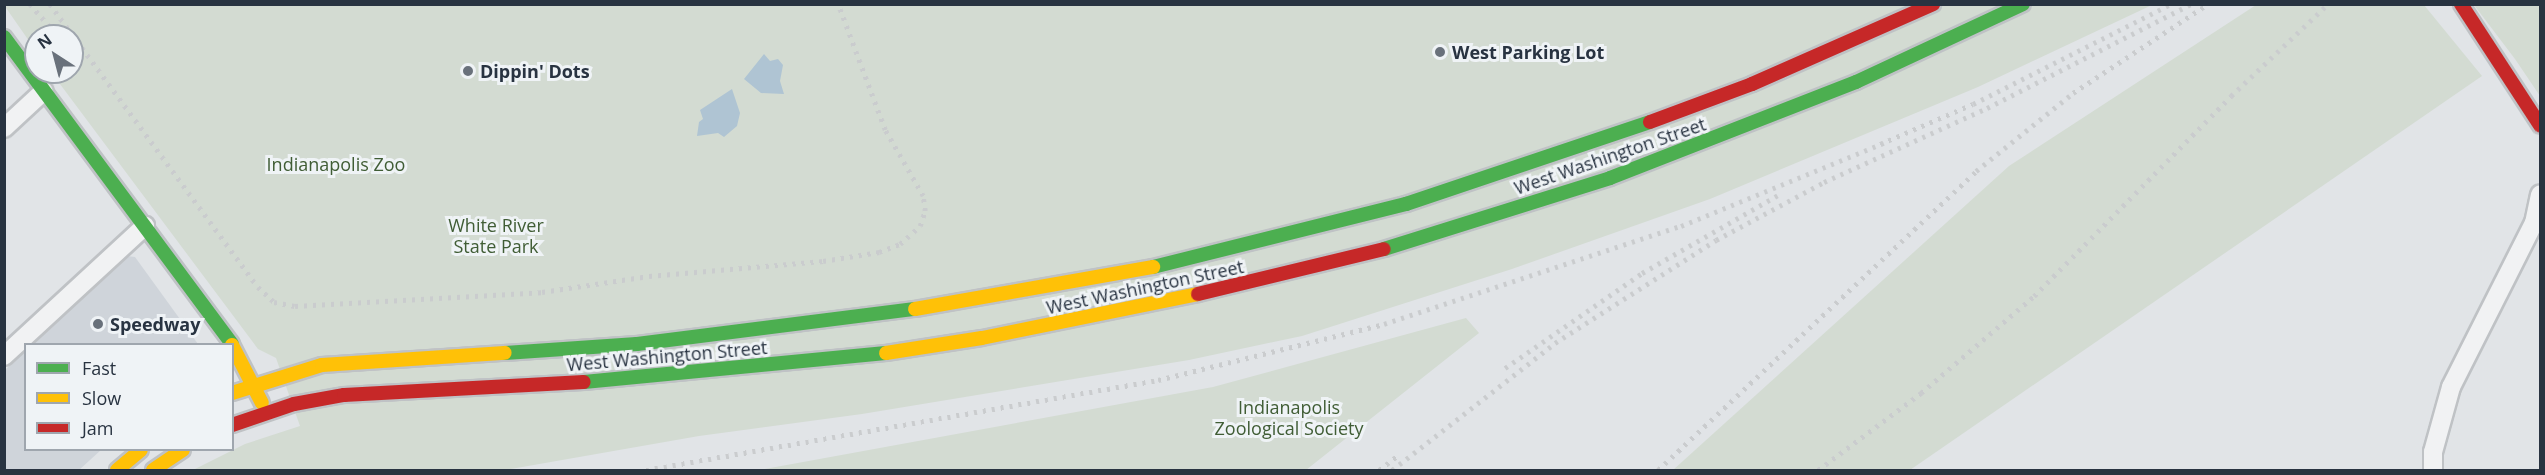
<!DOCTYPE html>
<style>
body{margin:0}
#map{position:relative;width:2545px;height:475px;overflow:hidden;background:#e1e4e7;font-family:"Open Sans",sans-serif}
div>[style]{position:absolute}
.built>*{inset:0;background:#cfd4da}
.green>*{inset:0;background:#d3dbd2}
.water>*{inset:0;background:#afc4d3}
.roads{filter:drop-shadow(2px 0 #bfc2c5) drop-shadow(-2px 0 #bfc2c5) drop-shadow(0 2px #bfc2c5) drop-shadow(0 -2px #bfc2c5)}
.street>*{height:18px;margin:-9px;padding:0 9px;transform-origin:9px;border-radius:9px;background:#f1f2f3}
.fast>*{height:14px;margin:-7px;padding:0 7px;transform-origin:7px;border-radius:7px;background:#4caf50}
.slow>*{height:14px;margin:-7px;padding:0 7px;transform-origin:7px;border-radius:7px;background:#ffc107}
.jam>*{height:14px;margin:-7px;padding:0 7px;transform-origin:7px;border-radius:7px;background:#c62828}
.rail>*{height:4.5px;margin-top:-2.25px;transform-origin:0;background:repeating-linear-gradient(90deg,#caccce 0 3px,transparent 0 9px)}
.dots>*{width:16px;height:16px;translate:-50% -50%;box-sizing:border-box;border:3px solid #eff3f6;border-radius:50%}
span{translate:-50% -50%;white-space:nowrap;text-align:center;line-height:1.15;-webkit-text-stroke:6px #eff3f6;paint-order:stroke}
.poi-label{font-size:18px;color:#283341;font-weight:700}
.left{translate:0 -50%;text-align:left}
.street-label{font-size:18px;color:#283341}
.park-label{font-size:18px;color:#405d35}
.frame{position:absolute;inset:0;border:6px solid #283341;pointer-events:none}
.legend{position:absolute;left:24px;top:343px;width:210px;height:108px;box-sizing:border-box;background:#eff3f6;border:2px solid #9fa6ae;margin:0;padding:8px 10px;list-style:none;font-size:18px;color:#283341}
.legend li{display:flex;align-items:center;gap:12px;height:30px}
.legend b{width:30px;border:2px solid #9fa6ae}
.north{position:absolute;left:24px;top:24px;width:60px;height:60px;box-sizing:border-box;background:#eff3f6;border:2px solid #9fa6ae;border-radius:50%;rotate:324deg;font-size:16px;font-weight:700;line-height:24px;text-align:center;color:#283341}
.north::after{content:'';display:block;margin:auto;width:21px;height:27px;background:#69717b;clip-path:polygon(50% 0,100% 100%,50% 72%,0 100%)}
</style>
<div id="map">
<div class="built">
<i style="clip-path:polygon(127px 256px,135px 257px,198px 344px,32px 344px)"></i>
<i style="clip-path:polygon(25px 350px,26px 450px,101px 450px,79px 470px,5px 470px,5px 370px)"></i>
</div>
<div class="green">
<i style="clip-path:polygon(4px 5px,2152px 5px,1978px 87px,1710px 199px,1512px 269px,1302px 336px,1189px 360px,862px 414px,699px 436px,505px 470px,193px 470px,245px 444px,300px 426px,276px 358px,258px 349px,51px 72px,72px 72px,72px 36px,36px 36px,36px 51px)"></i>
<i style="clip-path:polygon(2256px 5px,2424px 5px,2482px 76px,1910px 470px,1673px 470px,2009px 166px)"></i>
<i style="clip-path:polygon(2474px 5px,2540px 5px,2540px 96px,2515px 59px)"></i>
<i style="clip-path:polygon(1466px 318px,1479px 333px,1306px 470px,759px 470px,1213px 387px)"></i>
</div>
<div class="water">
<i style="clip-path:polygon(764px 54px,770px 61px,778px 59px,783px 65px,780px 81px,784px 94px,761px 93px,744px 79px)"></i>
<i style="clip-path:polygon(732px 89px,740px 113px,737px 126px,724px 137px,718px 133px,697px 136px,699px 122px,703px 119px,700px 110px)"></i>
</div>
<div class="roads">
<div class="street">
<i style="left:4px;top:128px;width:54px;rotate:-42.8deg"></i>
<i style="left:4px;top:356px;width:192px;rotate:-42.7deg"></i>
<i style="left:2433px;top:470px;width:18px;rotate:-90deg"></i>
<i style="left:2433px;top:452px;width:67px;rotate:-74.5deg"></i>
<i style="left:2451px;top:387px;width:184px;rotate:-63.2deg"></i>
<i style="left:2534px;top:223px;width:29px;rotate:-78deg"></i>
</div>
<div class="fast">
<i style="left:4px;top:37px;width:382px;rotate:53.4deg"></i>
<i style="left:1384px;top:249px;width:237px;rotate:-17.4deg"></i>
<i style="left:1610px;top:178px;width:264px;rotate:-21.3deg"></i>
<i style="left:1856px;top:82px;width:184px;rotate:-25deg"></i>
<i style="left:1153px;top:267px;width:261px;rotate:-14deg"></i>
<i style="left:1406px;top:204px;width:257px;rotate:-18.6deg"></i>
<i style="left:505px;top:353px;width:132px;rotate:-3.9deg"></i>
<i style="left:637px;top:344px;width:280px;rotate:-7.2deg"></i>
<i style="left:584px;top:382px;width:303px;rotate:-5.5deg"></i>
</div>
<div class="slow">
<i style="left:915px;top:309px;width:242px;rotate:-10deg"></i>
<i style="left:232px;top:345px;width:65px;rotate:62.7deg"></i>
<i style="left:886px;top:353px;width:97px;rotate:-8.9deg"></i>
<i style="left:982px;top:338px;width:220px;rotate:-11.5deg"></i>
<i style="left:232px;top:393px;width:94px;rotate:-17.3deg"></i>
<i style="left:322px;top:365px;width:183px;rotate:-3.8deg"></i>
<i style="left:117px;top:470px;width:31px;rotate:-40deg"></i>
<i style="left:153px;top:470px;width:36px;rotate:-34deg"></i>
</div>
<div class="jam">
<i style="left:2461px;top:4px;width:145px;rotate:56.9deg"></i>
<i style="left:1650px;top:122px;width:109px;rotate:-20.4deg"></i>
<i style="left:1752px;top:84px;width:198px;rotate:-23.8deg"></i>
<i style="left:1198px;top:294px;width:191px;rotate:-13.6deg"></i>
<i style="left:232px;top:425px;width:65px;rotate:-18.7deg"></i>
<i style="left:294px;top:404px;width:51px;rotate:-10.2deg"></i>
<i style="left:344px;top:395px;width:240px;rotate:-3.1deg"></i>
</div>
</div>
<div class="rail">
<i style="left:30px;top:4px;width:43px;rotate:48.8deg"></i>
<i style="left:50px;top:4px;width:351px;rotate:53.7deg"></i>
<i style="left:258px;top:287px;width:22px;rotate:43deg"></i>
<i style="left:274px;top:302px;width:21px;rotate:11deg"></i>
<i style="left:295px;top:306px;width:247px;rotate:-3.2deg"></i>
<i style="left:542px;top:292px;width:108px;rotate:-8.5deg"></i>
<i style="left:649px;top:276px;width:175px;rotate:-4.9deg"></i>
<i style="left:823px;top:261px;width:57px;rotate:-9.1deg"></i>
<i style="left:879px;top:252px;width:22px;rotate:-21deg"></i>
<i style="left:900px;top:244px;width:27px;rotate:-42deg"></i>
<i style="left:920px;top:226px;width:16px;rotate:-72deg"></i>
<i style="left:925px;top:211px;width:15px;rotate:-98deg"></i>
<i style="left:923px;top:196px;width:76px;rotate:-119.9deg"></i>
<i style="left:885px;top:130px;width:134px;rotate:-110.5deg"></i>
<i style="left:1880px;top:144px;width:101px;rotate:-23.3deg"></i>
<i style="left:1973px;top:104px;width:222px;rotate:-26.8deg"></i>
<i style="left:1505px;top:368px;width:167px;rotate:-34.7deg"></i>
<i style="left:1642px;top:273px;width:157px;rotate:-29.8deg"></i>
<i style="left:646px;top:470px;width:520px;rotate:-9.97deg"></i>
<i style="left:1158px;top:380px;width:233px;rotate:-13.9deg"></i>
<i style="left:1384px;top:324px;width:313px;rotate:-18.3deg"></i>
<i style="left:1681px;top:226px;width:224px;rotate:-22.3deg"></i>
<i style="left:1379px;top:470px;width:24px;rotate:-38deg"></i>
<i style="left:1392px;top:470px;width:207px;rotate:-37.9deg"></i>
<i style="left:1555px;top:343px;width:191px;rotate:-32.6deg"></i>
<i style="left:1716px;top:240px;width:123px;rotate:-28.2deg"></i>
<i style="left:1824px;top:182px;width:179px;rotate:-24.4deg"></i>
<i style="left:1987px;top:108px;width:229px;rotate:-27deg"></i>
<i style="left:1658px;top:470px;width:436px;rotate:-43.2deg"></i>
<i style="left:1976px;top:171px;width:124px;rotate:-38.8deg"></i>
<i style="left:2073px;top:93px;width:162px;rotate:-33.4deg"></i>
<i style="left:1818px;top:470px;width:129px;rotate:-36.8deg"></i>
<i style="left:1921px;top:393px;width:149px;rotate:-40.6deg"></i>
<i style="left:2034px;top:296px;width:281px;rotate:-45.4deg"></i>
<i style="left:2231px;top:96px;width:134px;rotate:-43.5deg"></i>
</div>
<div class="dots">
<i style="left:1440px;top:52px;background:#69717b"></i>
<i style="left:468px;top:71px;background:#69717b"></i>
<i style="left:98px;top:324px;background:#69717b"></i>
</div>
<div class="poi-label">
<span class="left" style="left:1452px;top:52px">West Parking Lot</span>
<span class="left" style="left:480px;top:71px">Dippin' Dots</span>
<span class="left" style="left:110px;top:324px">Speedway</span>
</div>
<div class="street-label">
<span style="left:1610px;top:156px;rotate:-19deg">West Washington Street</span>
<span style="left:1145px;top:287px;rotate:-12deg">West Washington Street</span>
<span style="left:667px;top:356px;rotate:-5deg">West Washington Street</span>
</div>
<div class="park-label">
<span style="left:336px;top:164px">Indianapolis Zoo</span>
<span style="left:496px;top:236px">White River<br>State Park</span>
<span style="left:1289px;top:418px">Indianapolis<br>Zoological Society</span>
</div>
<div class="frame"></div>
<ul class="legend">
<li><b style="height:8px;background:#4caf50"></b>Fast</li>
<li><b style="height:8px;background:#ffc107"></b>Slow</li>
<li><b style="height:8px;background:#c62828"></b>Jam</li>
</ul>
<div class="north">N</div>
</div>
